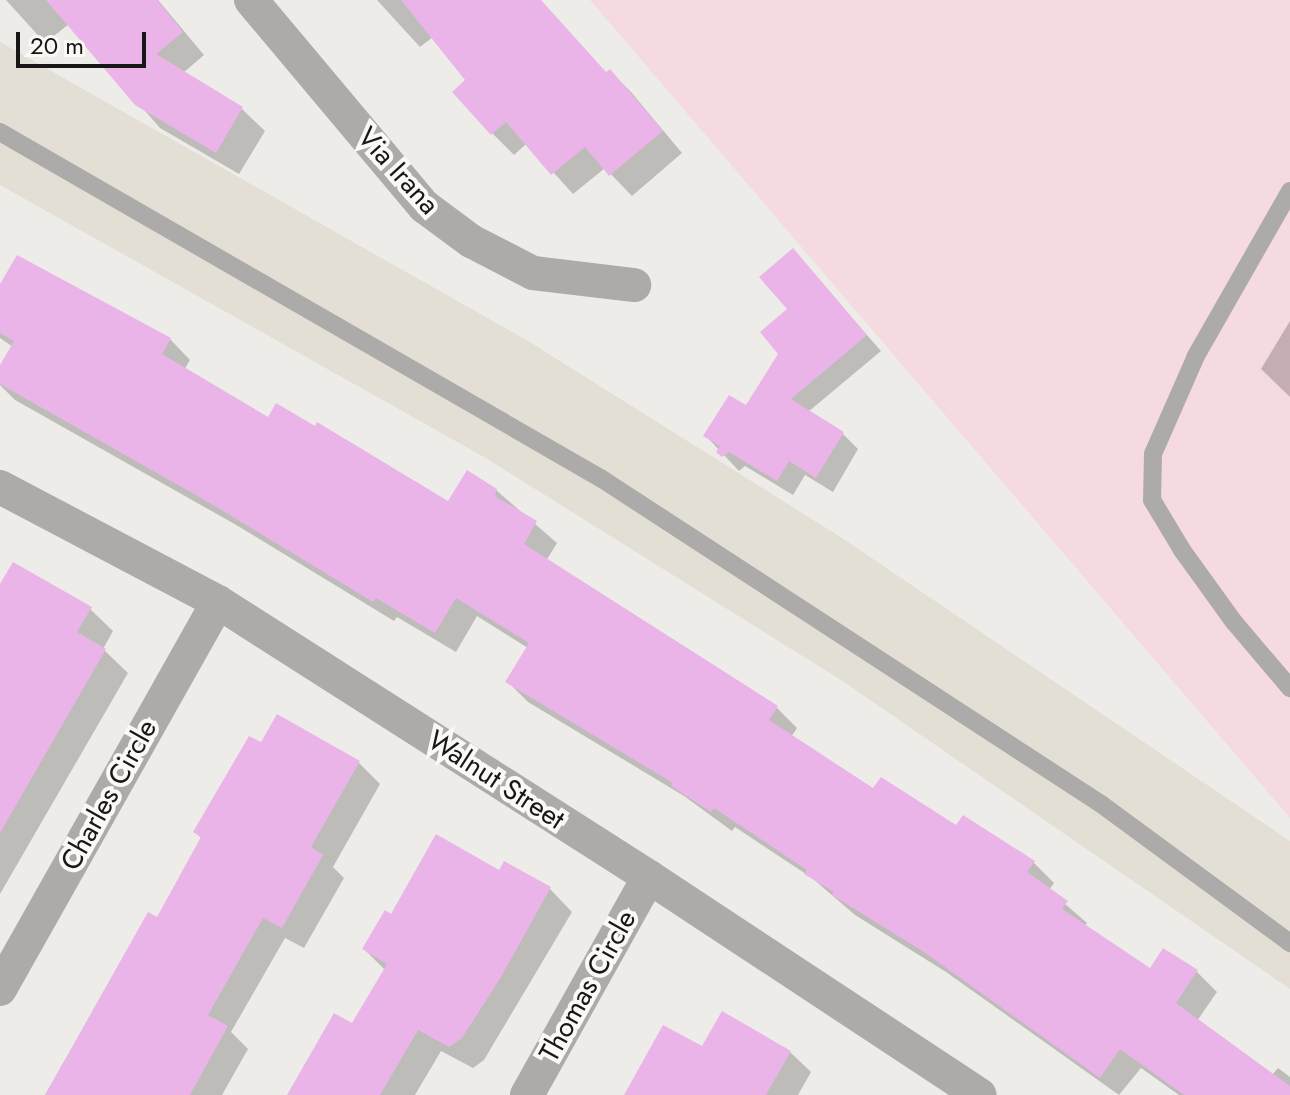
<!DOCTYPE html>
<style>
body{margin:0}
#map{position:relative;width:1290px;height:1095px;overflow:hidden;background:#edece8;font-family:Jost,sans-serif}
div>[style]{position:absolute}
.commercial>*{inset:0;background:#f5dadf}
.built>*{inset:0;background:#e3dfd4}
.shadow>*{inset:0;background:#0003}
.building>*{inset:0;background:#eab4e9}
.lane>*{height:18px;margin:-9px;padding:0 9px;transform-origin:9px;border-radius:9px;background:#acabaa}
.street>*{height:34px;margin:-17px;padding:0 17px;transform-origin:17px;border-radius:17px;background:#acabaa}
span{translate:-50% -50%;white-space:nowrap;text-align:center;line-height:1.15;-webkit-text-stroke:8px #faf9f5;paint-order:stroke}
.street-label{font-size:28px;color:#181716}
.scale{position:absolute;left:16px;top:32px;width:130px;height:36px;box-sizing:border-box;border:4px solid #181716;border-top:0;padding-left:10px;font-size:24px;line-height:28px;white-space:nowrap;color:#181716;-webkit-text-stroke:6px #faf9f5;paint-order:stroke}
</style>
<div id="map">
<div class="commercial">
<i style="clip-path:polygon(590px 0,1290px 0,1290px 819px,1290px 818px)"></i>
</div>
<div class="built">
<i style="clip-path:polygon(0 42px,528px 341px,842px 538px,1290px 841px,1290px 989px,841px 680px,484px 457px,0 185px)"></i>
</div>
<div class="shadow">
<i style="clip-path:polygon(6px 0,158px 0,204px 55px,183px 73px,242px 109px,265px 131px,239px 174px,160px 128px,69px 24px,45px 43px)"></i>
<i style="clip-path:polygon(377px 0,540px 0,607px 74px,610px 71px,631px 92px,682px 153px,632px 196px,605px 168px,573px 194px,527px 143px,514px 155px,493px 134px,468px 80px,433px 37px,420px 47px)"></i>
<i style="clip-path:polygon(793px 251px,881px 351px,808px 412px,843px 434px,858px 449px,833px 492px,805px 475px,793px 495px,745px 466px,739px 471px,706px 436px,747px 408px,781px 353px,789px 309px)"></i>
<i style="clip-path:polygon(0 289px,170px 339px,190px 360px,184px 370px,269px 420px,449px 504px,496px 490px,557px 543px,546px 561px,777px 708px,797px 728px,791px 737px,874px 791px,1033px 862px,1054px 883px,1049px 890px,1087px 923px,1084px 926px,1150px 971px,1197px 972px,1217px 992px,1197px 1021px,1272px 1075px,1278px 1068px,1290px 1077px,1290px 1095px,1179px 1095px,1141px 1068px,1119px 1095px,946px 972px,855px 915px,812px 878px,735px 827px,732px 831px,684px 796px,528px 702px,507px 681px,528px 648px,477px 616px,456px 652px,397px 617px,394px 621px,238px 526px,15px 400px,0 385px,0 370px,13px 347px,0 338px)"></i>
<i style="clip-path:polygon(1290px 321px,1290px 397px,1261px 369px)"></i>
<i style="clip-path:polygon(0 588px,90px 609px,113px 631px,103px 649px,128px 673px,0 894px)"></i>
<i style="clip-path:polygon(262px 745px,359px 763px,380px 784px,333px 867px,344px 878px,304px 948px,285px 938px,231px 1032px,248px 1049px,222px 1095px,45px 1095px,149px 914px,158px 920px,202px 839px,195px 832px)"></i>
<i style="clip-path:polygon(500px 873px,550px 889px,572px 912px,484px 1060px,473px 1068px,441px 1051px,415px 1095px,290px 1095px,353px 1026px,385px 970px,364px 949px,392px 916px)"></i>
<i style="clip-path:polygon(790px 1052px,811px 1072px,798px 1095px,626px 1095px)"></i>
</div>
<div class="building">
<i style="clip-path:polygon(46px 0,157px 0,183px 32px,156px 54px,243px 107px,216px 153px,135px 105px)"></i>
<i style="clip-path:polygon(401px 0,541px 0,606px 72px,610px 69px,663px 131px,609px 176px,585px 147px,551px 175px,506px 122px,491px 135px,452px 92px,465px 80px)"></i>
<i style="clip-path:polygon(793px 248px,867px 335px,791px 399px,844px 432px,816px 478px,789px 461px,777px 481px,729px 452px,722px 457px,716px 452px,720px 446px,703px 436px,729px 395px,746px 405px,778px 354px,760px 332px,787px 309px,759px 277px)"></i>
<i style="clip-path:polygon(17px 255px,171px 338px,162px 354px,268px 417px,276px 403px,315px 426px,317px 422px,448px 501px,467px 470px,497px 489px,495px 496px,537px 521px,524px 544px,778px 706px,769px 720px,873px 788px,881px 777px,956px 825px,963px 815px,1035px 861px,1027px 872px,1068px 901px,1062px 909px,1150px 968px,1163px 948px,1198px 970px,1176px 1003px,1290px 1086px,1290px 1095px,1184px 1095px,1120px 1049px,1100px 1078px,924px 952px,832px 895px,834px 892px,804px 874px,807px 870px,714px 808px,711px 812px,671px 786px,673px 783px,505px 682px,529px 643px,456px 598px,435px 633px,376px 598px,373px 602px,215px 506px,0 384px,0 365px,14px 341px,0 333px,0 284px)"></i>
<i style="clip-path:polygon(13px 562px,92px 607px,77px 632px,106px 649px,0 833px,0 584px)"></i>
<i style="clip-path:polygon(277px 714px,360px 761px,311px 847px,323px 855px,282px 928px,263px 918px,208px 1015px,228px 1026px,190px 1095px,45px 1095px,148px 912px,157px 917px,201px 837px,193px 832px,249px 736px,261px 742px)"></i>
<i style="clip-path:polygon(436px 834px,499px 870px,504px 861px,551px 887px,501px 977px,462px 1038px,449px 1047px,418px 1030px,380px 1095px,287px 1095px,334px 1013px,352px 1023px,387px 964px,362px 949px,385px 910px,391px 914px)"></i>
<i style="clip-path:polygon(722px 1011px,791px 1051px,766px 1095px,624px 1095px,663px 1025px,702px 1046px)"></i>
</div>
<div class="lane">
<i style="left:0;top:132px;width:695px;rotate:29.96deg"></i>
<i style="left:602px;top:479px;width:596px;rotate:33.08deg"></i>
<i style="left:1101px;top:804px;width:235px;rotate:36.3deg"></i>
<i style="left:1290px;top:191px;width:190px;rotate:119.7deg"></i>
<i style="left:1196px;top:356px;width:107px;rotate:113.7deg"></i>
<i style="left:1153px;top:454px;width:46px;rotate:91.2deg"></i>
<i style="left:1152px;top:500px;width:58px;rotate:59deg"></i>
<i style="left:1182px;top:550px;width:89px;rotate:54.2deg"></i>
<i style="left:1234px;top:622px;width:87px;rotate:49.7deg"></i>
</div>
<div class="street">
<i style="left:251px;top:0;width:270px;rotate:50deg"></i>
<i style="left:425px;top:207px;width:57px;rotate:36.5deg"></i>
<i style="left:471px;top:241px;width:70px;rotate:27.3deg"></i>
<i style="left:533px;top:273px;width:102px;rotate:6.8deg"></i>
<i style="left:0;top:487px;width:246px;rotate:27.8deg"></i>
<i style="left:218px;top:602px;width:511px;rotate:32.54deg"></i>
<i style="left:649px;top:877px;width:396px;rotate:33.4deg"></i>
<i style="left:0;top:989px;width:444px;rotate:-60.6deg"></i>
<i style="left:527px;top:1095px;width:250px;rotate:-60.8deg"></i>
</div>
<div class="street-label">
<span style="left:398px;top:171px;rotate:48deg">Via Irana</span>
<span style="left:496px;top:780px;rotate:33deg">Walnut Street</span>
<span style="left:109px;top:795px;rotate:-61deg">Charles Circle</span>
<span style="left:588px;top:986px;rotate:-61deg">Thomas Circle</span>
</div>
<div class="scale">20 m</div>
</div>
